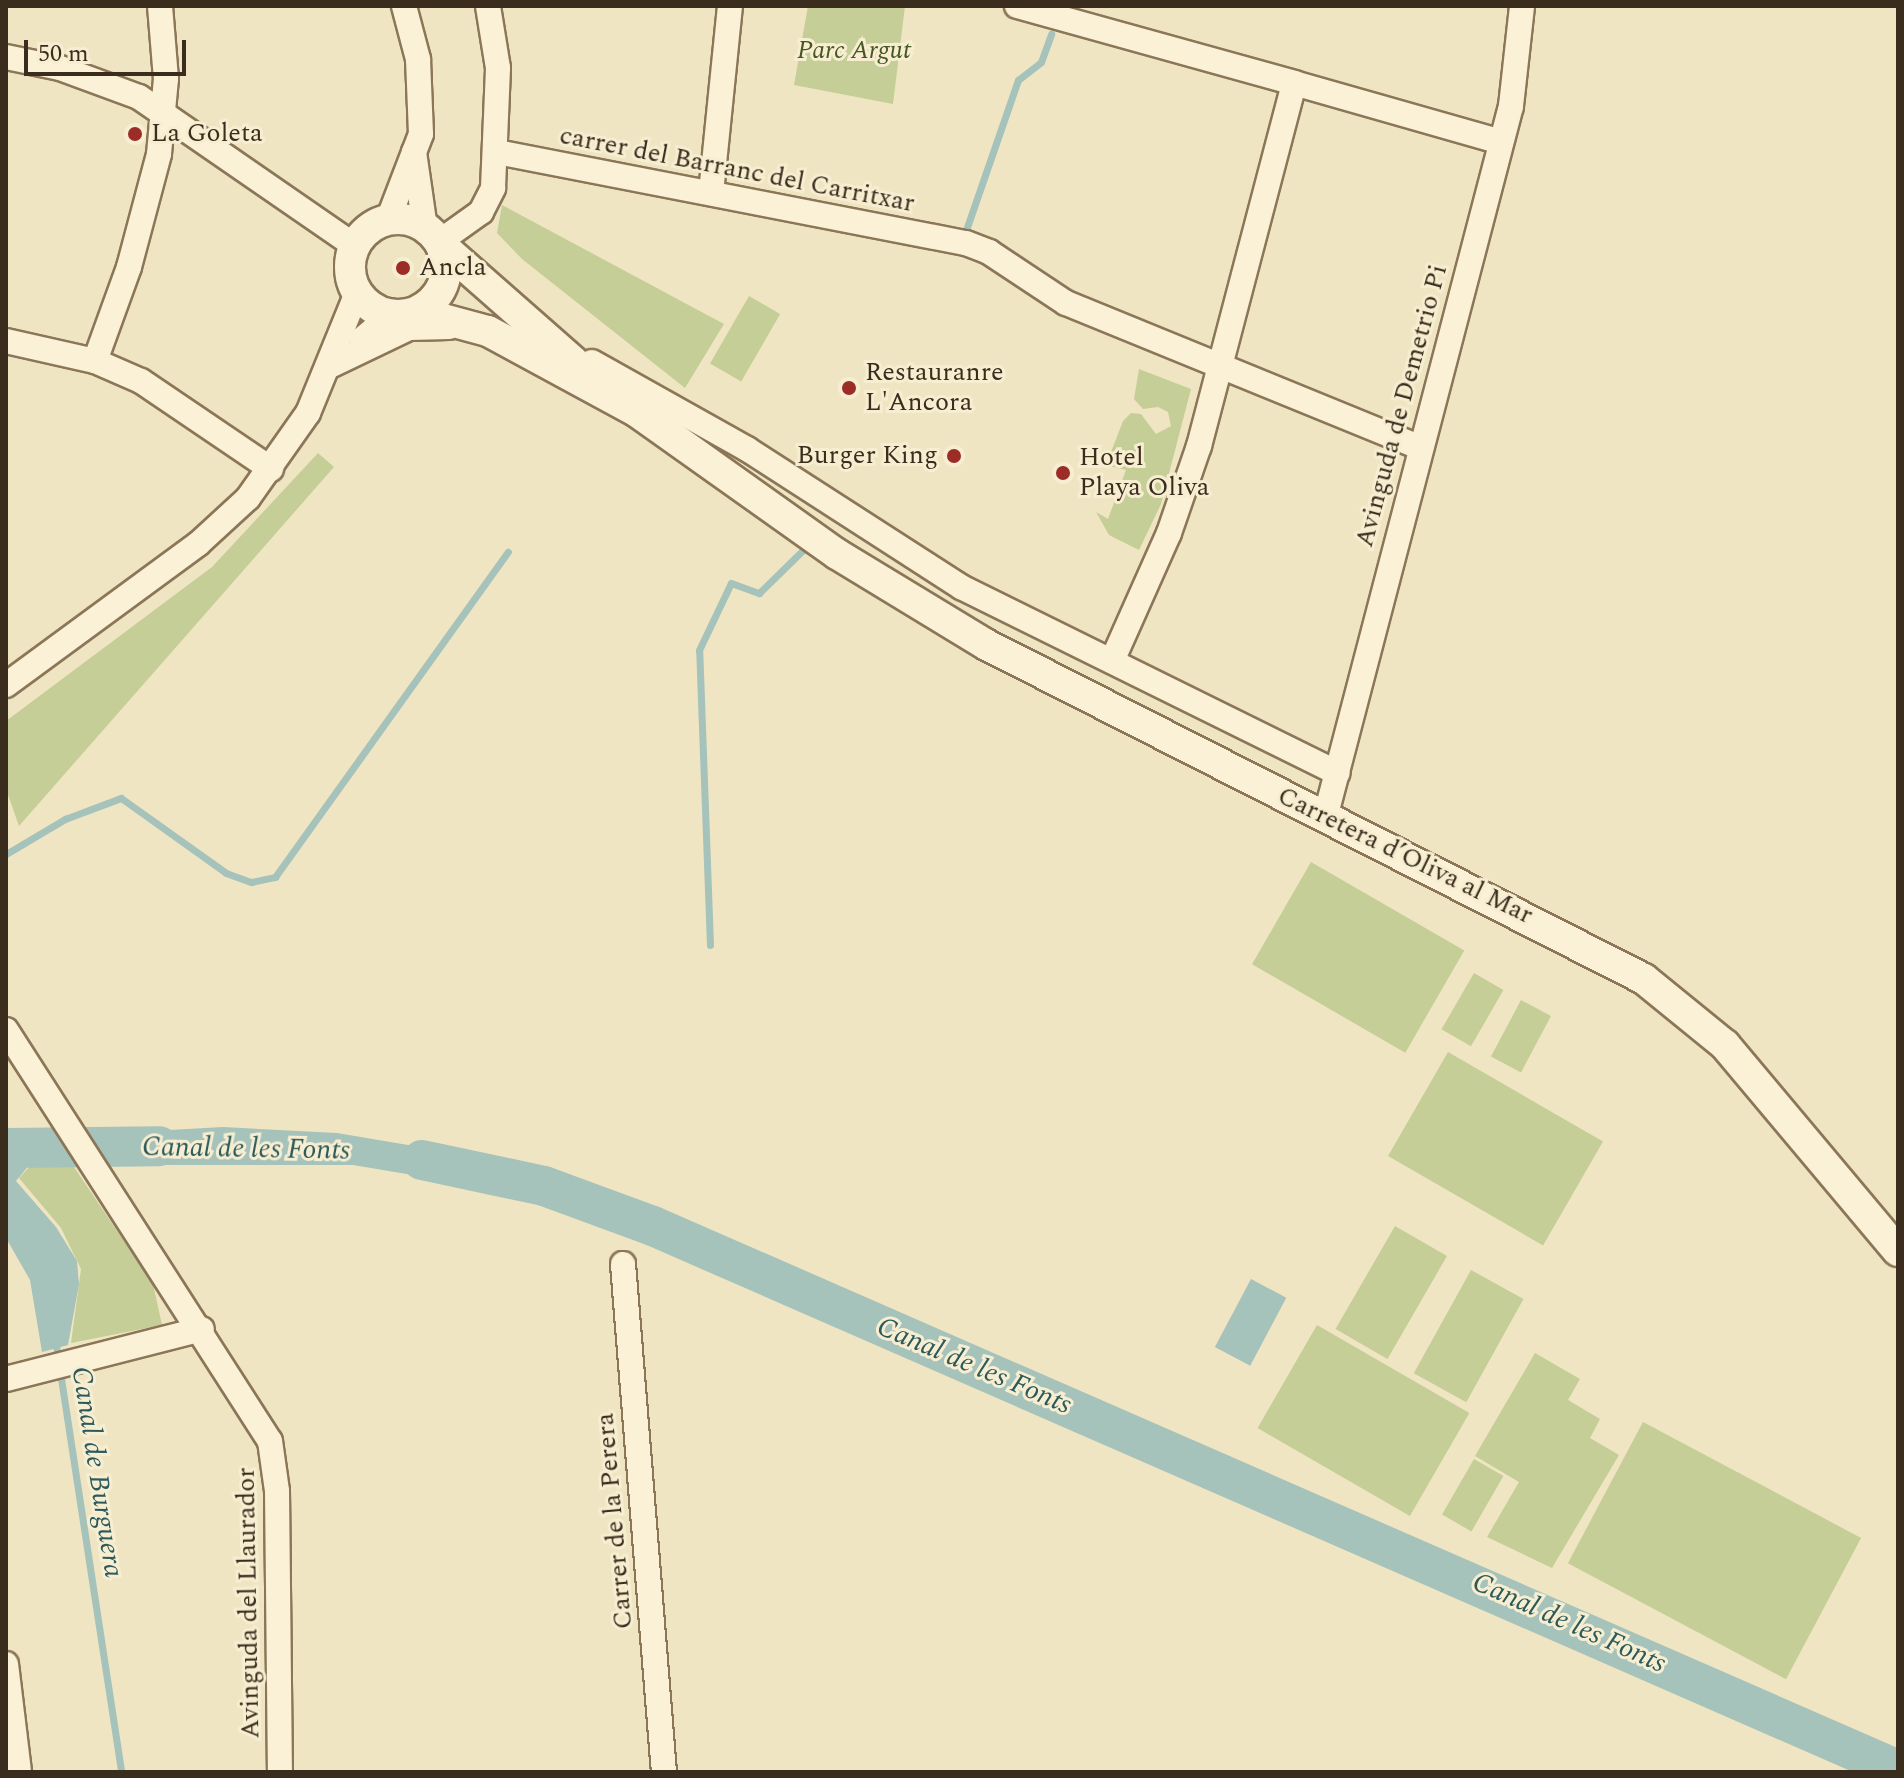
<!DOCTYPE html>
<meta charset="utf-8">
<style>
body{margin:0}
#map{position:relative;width:1904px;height:1778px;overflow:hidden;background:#f0e5c2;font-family:Spectral,serif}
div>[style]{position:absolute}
.green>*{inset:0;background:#c4ce96;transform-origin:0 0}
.water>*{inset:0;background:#a5c2bb;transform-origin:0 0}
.stream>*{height:7px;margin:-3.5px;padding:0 3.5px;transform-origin:3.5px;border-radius:3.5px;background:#a5c2bb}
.river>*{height:40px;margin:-20px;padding:0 20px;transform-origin:20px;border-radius:20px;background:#a5c2bb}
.roads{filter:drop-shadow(2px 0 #8b7658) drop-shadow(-2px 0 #8b7658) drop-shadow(0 2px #8b7658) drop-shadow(0 -2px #8b7658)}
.minor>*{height:24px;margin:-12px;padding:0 12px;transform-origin:12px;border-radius:12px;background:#faf1d6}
.tertiary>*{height:30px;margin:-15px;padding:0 15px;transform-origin:15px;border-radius:15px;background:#faf1d6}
.tertiary>.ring{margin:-15px;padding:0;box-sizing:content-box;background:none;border:30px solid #faf1d6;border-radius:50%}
.dots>*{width:22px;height:22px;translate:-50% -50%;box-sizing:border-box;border:4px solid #f7eed2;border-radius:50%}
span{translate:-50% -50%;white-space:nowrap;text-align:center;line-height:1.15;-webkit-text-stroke:6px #f7eed2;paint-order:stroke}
.park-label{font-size:26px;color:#475723;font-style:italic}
.poi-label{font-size:26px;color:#3a2d1d}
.left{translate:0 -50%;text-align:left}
.right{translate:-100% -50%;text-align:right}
.street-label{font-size:26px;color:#3a2d1d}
.water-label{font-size:28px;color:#2c5a5a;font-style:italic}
.frame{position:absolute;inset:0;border:8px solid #3a2d1d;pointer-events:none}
.scale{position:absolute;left:24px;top:40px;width:162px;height:36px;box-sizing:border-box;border:4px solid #3a2d1d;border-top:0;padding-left:10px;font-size:24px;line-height:28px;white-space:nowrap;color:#3a2d1d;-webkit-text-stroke:6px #f7eed2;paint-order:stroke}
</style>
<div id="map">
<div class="green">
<i style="clip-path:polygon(808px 6px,905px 6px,893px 104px,794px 85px)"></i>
<i style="clip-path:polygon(502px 205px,724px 324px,685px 388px,522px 259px,497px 233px)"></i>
<i style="left:749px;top:296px;width:36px;height:78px;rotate:30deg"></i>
<i style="clip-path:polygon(1139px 369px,1191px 389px,1161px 504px,1139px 550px,1109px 535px,1096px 512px,1108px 519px,1126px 470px,1106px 465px,1123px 421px,1131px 413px,1141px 414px,1156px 434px,1171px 426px,1168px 412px,1158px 407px,1143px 409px,1134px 399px)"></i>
<i style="clip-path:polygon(318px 453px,334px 467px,19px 826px,6px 789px,6px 721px,212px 567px)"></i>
<i style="left:1311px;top:862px;width:177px;height:118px;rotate:30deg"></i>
<i style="left:1474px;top:973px;width:34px;height:65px;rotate:30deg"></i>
<i style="left:1521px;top:1000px;width:34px;height:64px;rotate:28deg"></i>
<i style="left:1448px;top:1052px;width:179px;height:120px;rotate:30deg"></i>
<i style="clip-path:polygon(32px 1164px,72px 1164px,153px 1284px,162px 1325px,71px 1343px,81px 1269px,61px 1228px,19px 1178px)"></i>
<i style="left:1395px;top:1226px;width:60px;height:119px;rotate:30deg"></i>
<i style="left:1471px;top:1270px;width:60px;height:118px;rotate:29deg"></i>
<i style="left:1317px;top:1325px;width:176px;height:119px;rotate:30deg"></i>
<i style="clip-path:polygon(1535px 1353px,1580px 1379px,1568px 1400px,1600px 1419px,1590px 1438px,1619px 1455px,1552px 1568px,1487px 1537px,1519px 1482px,1475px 1456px)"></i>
<i style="left:1643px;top:1422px;width:247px;height:160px;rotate:28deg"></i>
<i style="left:1474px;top:1459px;width:34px;height:64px;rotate:30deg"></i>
</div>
<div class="water">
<i style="clip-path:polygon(223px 1127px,337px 1133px,479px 1157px,472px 1185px,353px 1165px,117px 1165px,96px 1134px)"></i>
<i style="clip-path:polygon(6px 1133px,54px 1133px,72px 1164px,30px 1164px,16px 1181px,56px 1227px,77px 1261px,79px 1284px,68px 1345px,42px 1352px,30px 1280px,6px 1238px)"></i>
<i style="left:1251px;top:1279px;width:40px;height:77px;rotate:28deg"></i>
</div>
<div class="stream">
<i style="left:965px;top:233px;width:162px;rotate:-70.9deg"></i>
<i style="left:1018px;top:80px;width:29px;rotate:-38deg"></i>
<i style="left:1041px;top:62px;width:30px;rotate:-70deg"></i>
<i style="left:6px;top:854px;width:69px;rotate:-30.7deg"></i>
<i style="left:65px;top:819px;width:60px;rotate:-20.6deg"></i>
<i style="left:121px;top:798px;width:129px;rotate:35.5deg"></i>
<i style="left:226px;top:873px;width:27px;rotate:20deg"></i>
<i style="left:251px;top:882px;width:25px;rotate:-12deg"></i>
<i style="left:275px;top:877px;width:400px;rotate:-54.4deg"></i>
<i style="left:710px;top:945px;width:295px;rotate:-92.1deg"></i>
<i style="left:699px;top:650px;width:74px;rotate:-64.5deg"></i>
<i style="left:731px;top:583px;width:30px;rotate:20deg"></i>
<i style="left:759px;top:593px;width:63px;rotate:-44.4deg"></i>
<i style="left:804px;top:549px;width:8px;rotate:14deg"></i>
<i style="left:55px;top:1339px;width:438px;rotate:81.3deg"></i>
</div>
<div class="river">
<i style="left:6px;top:1148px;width:153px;rotate:-0.7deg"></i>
<i style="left:422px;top:1160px;width:125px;rotate:12deg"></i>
<i style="left:544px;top:1186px;width:116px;rotate:20.2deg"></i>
<i style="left:653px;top:1226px;width:1359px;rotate:23.6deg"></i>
</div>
<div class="roads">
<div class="minor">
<i style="left:1017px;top:6px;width:288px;rotate:15.5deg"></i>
<i style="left:6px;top:57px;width:55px;rotate:11.5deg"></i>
<i style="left:60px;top:68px;width:84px;rotate:20.2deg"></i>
<i style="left:139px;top:97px;width:262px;rotate:34.6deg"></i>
<i style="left:414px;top:152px;width:77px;rotate:81.8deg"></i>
<i style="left:497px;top:152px;width:478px;rotate:11deg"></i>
<i style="left:966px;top:243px;width:25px;rotate:21deg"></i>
<i style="left:989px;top:252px;width:92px;rotate:33.5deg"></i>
<i style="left:1066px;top:303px;width:381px;rotate:22.2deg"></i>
<i style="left:711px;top:193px;width:188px;rotate:-84.2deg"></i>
<i style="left:388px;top:220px;width:92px;rotate:-69deg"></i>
<i style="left:421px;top:134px;width:75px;rotate:-92.3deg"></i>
<i style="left:418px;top:59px;width:55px;rotate:-104.8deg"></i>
<i style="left:439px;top:242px;width:52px;rotate:-35.5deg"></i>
<i style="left:481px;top:212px;width:27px;rotate:-63deg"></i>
<i style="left:493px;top:188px;width:120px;rotate:-87.6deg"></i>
<i style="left:498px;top:68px;width:63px;rotate:-99.2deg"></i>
<i style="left:361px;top:340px;width:39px;rotate:-40deg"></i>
<i style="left:6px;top:341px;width:91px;rotate:12.7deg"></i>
<i style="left:95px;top:361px;width:50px;rotate:23.5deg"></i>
<i style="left:141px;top:381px;width:157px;rotate:34.1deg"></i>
<i style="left:95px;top:361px;width:100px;rotate:-70.1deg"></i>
<i style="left:129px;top:267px;width:117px;rotate:-75.1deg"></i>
<i style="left:159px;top:154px;width:75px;rotate:-84.7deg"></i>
<i style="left:166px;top:79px;width:73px;rotate:-94.7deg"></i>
<i style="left:592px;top:362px;width:178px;rotate:29.3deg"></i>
<i style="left:747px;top:449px;width:255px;rotate:32.8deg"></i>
<i style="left:961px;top:587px;width:420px;rotate:26.3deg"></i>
<i style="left:332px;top:365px;width:85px;rotate:-25.7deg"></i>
<i style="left:409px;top:328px;width:40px;rotate:-1.4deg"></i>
<i style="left:1112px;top:661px;width:140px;rotate:-66deg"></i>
<i style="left:1169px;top:533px;width:92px;rotate:-71deg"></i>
<i style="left:1199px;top:446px;width:375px;rotate:-75.3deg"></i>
<i style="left:1294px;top:83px;width:215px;rotate:15.9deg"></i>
<i style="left:6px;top:685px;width:238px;rotate:-36.3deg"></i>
<i style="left:198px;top:544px;width:68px;rotate:-42.6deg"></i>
<i style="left:248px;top:498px;width:104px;rotate:-54.8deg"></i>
<i style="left:308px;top:413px;width:130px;rotate:-67.8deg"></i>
<i style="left:1325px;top:818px;width:736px;rotate:-75.36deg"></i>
<i style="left:1511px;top:106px;width:101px;rotate:-83.7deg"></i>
<i style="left:6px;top:1030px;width:488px;rotate:57.3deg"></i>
<i style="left:270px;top:1441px;width:50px;rotate:82deg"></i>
<i style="left:277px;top:1491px;width:281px;rotate:89.4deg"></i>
<i style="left:623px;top:1264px;width:510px;rotate:85.39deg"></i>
<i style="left:6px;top:1379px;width:202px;rotate:-14.3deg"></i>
<i style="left:6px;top:1664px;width:109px;rotate:83.1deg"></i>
</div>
<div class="tertiary">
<i class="ring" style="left:350px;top:219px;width:66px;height:66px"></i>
<i style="left:441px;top:245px;width:176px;rotate:41.3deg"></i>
<i style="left:417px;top:312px;width:73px;rotate:15deg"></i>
<i style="left:488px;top:331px;width:170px;rotate:28.5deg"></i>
<i style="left:637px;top:412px;width:245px;rotate:35.4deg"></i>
<i style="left:837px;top:554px;width:173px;rotate:31.3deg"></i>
<i style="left:985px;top:644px;width:739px;rotate:26.95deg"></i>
<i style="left:1644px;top:979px;width:104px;rotate:39.2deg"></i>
<i style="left:1725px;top:1045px;width:269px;rotate:50deg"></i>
</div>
</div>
<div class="dots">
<i style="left:135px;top:134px;background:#9c2c26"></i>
<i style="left:403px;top:268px;background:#9c2c26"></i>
<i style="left:849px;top:388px;background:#9c2c26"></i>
<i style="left:954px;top:456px;background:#9c2c26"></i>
<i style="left:1063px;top:473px;background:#9c2c26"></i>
</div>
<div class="park-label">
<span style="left:854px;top:51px">Parc Argut</span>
</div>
<div class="poi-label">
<span class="left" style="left:151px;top:134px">La Goleta</span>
<span class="left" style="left:419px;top:268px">Ancla</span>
<span class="left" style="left:865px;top:388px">Restauranre<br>L'Ancora</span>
<span class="right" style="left:938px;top:456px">Burger King</span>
<span class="left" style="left:1079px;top:473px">Hotel<br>Playa Oliva</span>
</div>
<div class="street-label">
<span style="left:737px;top:170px;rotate:11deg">carrer del Barranc del Carritxar</span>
<span style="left:1402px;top:406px;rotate:-75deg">Avinguda de Demetrio Pi</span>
<span style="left:1405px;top:856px;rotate:26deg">Carretera d’Oliva al Mar</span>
<span style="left:615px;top:1521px;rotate:-95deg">Carrer de la Perera</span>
<span style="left:249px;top:1603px;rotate:-91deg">Avinguda del Llaurador</span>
</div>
<div class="water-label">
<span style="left:246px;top:1149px;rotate:1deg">Canal de les Fonts</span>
<span style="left:974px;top:1366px;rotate:23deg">Canal de les Fonts</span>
<span style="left:97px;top:1472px;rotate:81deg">Canal de Burguera</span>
<span style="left:1569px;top:1623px;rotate:24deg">Canal de les Fonts</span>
</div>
<div class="frame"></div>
<div class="scale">50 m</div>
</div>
